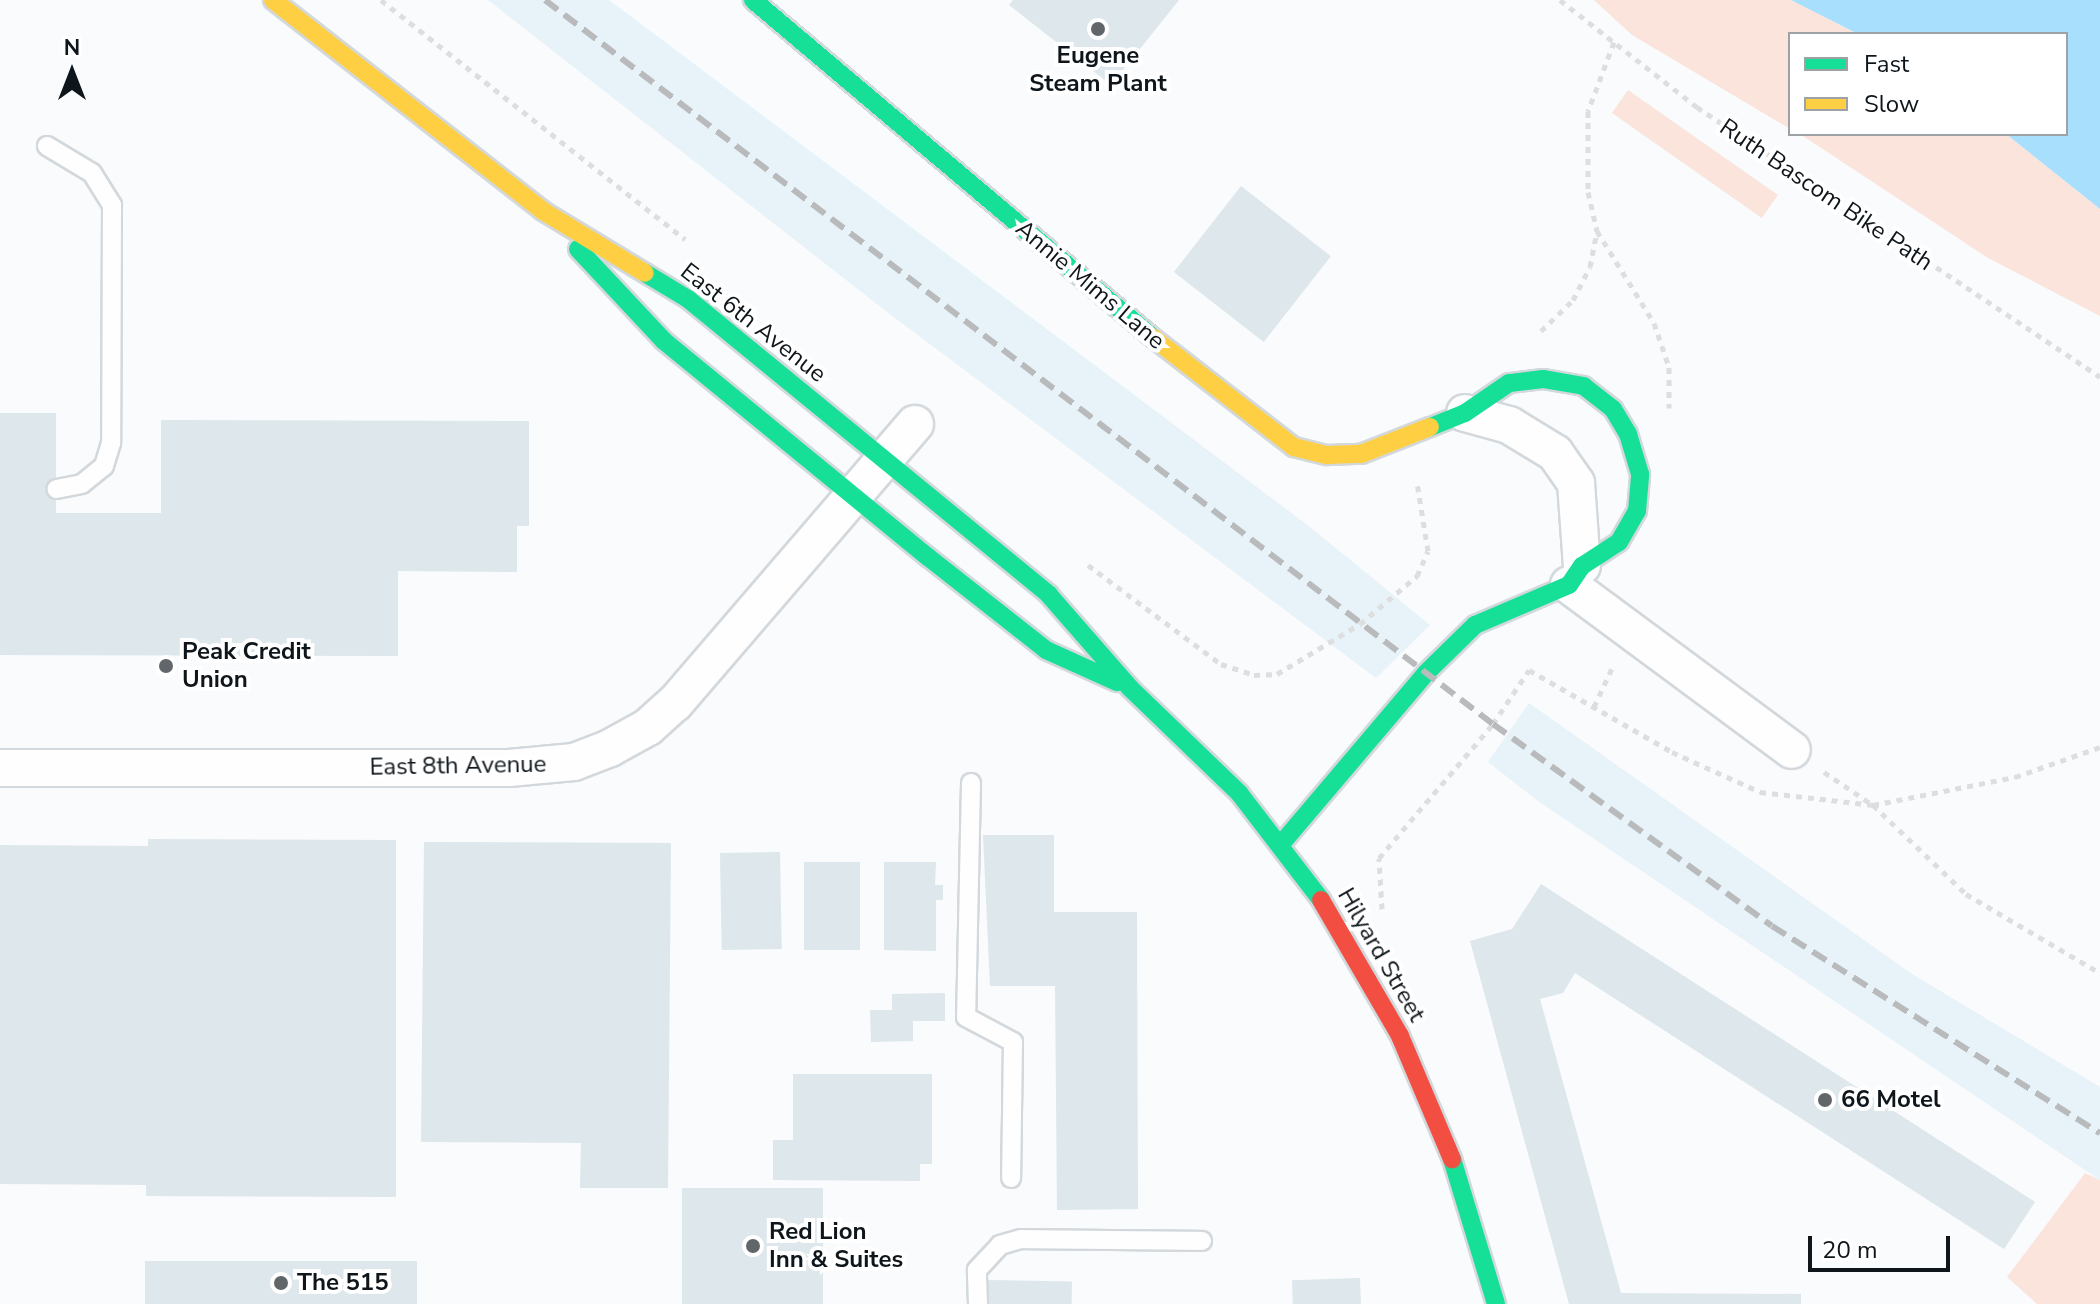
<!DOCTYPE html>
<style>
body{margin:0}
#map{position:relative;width:2100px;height:1304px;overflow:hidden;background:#f9fbfd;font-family:"Nunito Sans",sans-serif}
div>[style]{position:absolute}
.built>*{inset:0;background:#e8f2f9}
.green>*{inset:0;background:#fbe4db;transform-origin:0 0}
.water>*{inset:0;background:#a7dffc}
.building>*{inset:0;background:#dde7ec;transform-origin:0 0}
.path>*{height:5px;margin-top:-2.5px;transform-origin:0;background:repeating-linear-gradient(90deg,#dddedf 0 6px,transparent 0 12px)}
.roads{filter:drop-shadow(2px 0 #d2d8dc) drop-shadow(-2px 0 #d2d8dc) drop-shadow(0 2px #d2d8dc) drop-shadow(0 -2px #d2d8dc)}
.lane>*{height:18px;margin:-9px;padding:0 9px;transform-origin:9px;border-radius:9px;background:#fefeff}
.street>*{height:36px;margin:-18px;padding:0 18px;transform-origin:18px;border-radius:18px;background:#fefeff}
.fast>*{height:18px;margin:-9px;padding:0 9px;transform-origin:9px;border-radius:9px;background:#16e098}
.slow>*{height:18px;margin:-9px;padding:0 9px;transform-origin:9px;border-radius:9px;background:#ffcf43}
.jam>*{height:18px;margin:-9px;padding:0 9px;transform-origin:9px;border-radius:9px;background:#f24e42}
.rail>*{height:6px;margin-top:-3px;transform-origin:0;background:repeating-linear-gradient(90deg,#b8babb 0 16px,transparent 0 24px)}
.dots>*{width:22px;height:22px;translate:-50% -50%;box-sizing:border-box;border:4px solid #fff;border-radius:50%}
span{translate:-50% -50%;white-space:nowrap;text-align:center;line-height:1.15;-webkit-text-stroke:8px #fff;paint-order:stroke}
.poi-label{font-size:24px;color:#0e161b;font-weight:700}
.left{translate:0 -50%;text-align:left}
.street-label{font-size:24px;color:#0e161b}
.legend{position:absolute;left:1788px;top:32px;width:280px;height:104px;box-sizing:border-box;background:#fff;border:2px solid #9fa2a4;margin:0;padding:10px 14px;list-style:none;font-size:24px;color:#0e161b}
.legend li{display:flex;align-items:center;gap:16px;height:40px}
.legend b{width:40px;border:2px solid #9fa2a4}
.north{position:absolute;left:32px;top:32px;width:80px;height:80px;-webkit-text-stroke:6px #fff;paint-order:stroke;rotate:0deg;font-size:22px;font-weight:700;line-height:32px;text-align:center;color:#0e161b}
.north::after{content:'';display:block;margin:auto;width:28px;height:36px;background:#0e161b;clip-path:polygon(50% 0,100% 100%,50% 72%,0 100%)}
.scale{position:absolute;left:1808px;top:1236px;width:142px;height:36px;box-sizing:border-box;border:4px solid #0e161b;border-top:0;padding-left:10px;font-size:24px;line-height:28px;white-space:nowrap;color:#0e161b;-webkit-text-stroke:6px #fff;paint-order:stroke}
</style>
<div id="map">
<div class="built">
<i style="clip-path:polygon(488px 0,609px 0,1310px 527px,1430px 625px,1376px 678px,891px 315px)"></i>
<i style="clip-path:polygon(1529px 703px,1912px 974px,2100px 1087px,2100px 1180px,1538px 801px,1488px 762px)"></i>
</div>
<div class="green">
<i style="clip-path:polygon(1594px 0,1791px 0,1858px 34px,1790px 34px,1790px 129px,1632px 35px)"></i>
<i style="left:1628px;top:90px;width:183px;height:28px;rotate:35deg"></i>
<i style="clip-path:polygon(1800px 134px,2006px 134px,2100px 209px,2100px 316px,1988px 258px)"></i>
<i style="clip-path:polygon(2085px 1173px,2100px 1180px,2100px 1304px,2037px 1304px,2007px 1277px)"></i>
</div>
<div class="water">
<i style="clip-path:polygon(1791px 0,2100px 0,2100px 209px,2006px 134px,2066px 134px,2066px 34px,1858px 34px)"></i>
</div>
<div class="building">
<i style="clip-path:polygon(1013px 0,1179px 0,1111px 85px,1009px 5px)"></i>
<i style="left:1241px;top:186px;width:114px;height:109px;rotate:38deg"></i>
<i style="clip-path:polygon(0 413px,56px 413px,56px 513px,161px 513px,161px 420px,529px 421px,529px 526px,517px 526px,517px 572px,398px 571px,398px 656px,0 655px)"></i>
<i style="clip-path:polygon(983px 835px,1054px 835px,1054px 912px,1137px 912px,1138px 1209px,1057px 1210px,1055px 986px,990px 986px)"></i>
<i style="clip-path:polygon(148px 839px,396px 840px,396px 1197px,146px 1196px,146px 1185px,0 1184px,0 845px,148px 846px)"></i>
<i style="clip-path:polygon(424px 842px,671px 843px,668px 1188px,580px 1188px,581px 1143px,421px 1142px)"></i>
<i style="left:780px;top:852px;width:97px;height:60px;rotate:89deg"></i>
<i style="left:804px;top:862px;width:56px;height:88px"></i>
<i style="clip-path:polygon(884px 862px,936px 862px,935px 885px,943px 885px,943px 900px,936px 900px,936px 951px,884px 950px)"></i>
<i style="clip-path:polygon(1541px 884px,2035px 1202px,2004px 1249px,1575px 973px,1563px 993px,1540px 999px,1621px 1293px,1801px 1294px,1801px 1304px,1569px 1304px,1470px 941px,1512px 929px)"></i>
<i style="clip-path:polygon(945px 993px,945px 1021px,913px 1021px,913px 1041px,871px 1042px,870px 1010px,892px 1010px,892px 994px)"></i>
<i style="clip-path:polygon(793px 1074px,932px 1074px,932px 1164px,920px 1164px,920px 1181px,773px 1180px,773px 1140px,793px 1140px)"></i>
<i style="left:682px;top:1188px;width:141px;height:116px"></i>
<i style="left:145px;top:1261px;width:272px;height:43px"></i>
<i style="left:1360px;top:1278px;width:26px;height:68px;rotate:88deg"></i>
<i style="left:985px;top:1280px;width:87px;height:24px;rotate:1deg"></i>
</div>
<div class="path">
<i style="left:381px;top:0;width:387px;rotate:38.2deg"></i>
<i style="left:1560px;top:0;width:174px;rotate:38deg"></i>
<i style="left:1697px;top:107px;width:485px;rotate:33.8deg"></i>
<i style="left:1614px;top:42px;width:74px;rotate:110.6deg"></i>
<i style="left:1588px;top:111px;width:81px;rotate:90deg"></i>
<i style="left:1588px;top:192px;width:40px;rotate:77deg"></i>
<i style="left:1597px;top:231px;width:108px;rotate:58.2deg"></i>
<i style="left:1654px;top:323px;width:46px;rotate:71.2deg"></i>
<i style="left:1669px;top:367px;width:41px;rotate:90deg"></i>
<i style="left:1541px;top:331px;width:45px;rotate:-44.1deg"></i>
<i style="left:1573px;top:300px;width:37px;rotate:-63deg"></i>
<i style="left:1590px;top:267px;width:37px;rotate:-79deg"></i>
<i style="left:1088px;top:565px;width:166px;rotate:36.7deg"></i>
<i style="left:1221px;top:664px;width:35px;rotate:18deg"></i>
<i style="left:1254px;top:675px;width:23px;rotate:-2deg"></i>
<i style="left:1277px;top:674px;width:97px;rotate:-31.1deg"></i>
<i style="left:1360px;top:624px;width:75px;rotate:-40.1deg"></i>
<i style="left:1417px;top:576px;width:27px;rotate:-66deg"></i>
<i style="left:1428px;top:551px;width:70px;rotate:-99.1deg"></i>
<i style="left:1594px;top:707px;width:43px;rotate:-65.2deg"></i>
<i style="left:1824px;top:772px;width:59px;rotate:34deg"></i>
<i style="left:1873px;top:805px;width:129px;rotate:43.7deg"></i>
<i style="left:1966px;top:894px;width:156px;rotate:30.5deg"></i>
<i style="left:1382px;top:909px;width:51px;rotate:-93.4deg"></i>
<i style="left:1379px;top:858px;width:176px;rotate:-49.6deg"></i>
<i style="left:1493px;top:724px;width:65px;rotate:-56.3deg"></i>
<i style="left:1529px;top:670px;width:165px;rotate:29.8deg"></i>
<i style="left:1672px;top:752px;width:97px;rotate:24.4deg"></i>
<i style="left:1760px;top:792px;width:114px;rotate:6.6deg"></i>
<i style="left:1873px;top:805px;width:145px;rotate:-11.2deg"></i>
<i style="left:2015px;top:777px;width:90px;rotate:-19.4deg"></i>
</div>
<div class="roads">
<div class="lane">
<i style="left:47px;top:146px;width:52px;rotate:31deg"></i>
<i style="left:92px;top:173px;width:38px;rotate:58deg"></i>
<i style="left:112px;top:205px;width:238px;rotate:90.2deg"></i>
<i style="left:111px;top:443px;width:24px;rotate:107deg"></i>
<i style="left:104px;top:466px;width:28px;rotate:141deg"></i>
<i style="left:82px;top:484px;width:26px;rotate:169deg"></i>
<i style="left:971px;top:783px;width:234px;rotate:91.2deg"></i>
<i style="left:966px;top:1017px;width:53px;rotate:28deg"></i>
<i style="left:1013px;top:1042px;width:136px;rotate:90.8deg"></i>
<i style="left:978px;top:1304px;width:34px;rotate:-92deg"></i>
<i style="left:977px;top:1270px;width:34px;rotate:-47deg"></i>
<i style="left:1000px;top:1245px;width:22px;rotate:-16deg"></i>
<i style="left:1021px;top:1239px;width:181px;rotate:0.6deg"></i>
</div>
<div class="street">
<i style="left:1465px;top:413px;width:46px;rotate:15.3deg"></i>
<i style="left:1509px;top:425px;width:54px;rotate:31.3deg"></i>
<i style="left:1555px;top:453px;width:37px;rotate:55deg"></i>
<i style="left:1576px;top:483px;width:83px;rotate:85.9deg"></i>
<i style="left:1569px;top:585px;width:277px;rotate:36.5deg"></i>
<i style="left:0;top:768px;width:509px"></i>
<i style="left:509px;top:768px;width:65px;rotate:-5.3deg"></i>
<i style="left:574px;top:762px;width:39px;rotate:-21deg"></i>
<i style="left:610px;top:748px;width:43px;rotate:-28.9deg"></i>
<i style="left:648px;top:727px;width:36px;rotate:-42deg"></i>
<i style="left:675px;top:703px;width:368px;rotate:-49.3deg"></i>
</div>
<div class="fast">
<i style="left:753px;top:0;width:522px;rotate:40.18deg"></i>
<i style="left:578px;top:249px;width:126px;rotate:46.9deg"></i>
<i style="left:664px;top:341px;width:341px;rotate:39.3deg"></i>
<i style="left:928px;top:557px;width:150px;rotate:38.2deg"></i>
<i style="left:1046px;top:650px;width:78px;rotate:24.3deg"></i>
<i style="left:645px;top:273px;width:50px;rotate:31.2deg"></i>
<i style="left:688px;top:299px;width:467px;rotate:39.3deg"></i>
<i style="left:1049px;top:595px;width:123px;rotate:48.9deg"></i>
<i style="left:1130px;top:688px;width:151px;rotate:43.9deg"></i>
<i style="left:1239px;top:793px;width:135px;rotate:52.5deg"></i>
<i style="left:1282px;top:843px;width:223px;rotate:-49.7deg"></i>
<i style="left:1426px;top:673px;width:69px;rotate:-44.4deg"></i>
<i style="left:1475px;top:625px;width:102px;rotate:-23.1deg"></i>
<i style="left:1569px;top:585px;width:23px;rotate:-56deg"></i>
<i style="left:1582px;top:566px;width:44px;rotate:-33deg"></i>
<i style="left:1619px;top:542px;width:36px;rotate:-60deg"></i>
<i style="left:1637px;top:511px;width:37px;rotate:-85deg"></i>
<i style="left:1640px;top:474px;width:42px;rotate:-106.7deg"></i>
<i style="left:1628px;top:434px;width:29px;rotate:-121deg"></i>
<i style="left:1613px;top:409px;width:37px;rotate:-142deg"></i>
<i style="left:1584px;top:386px;width:42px;rotate:-170.3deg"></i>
<i style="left:1543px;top:379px;width:34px;rotate:173deg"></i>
<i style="left:1509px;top:383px;width:53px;rotate:145.7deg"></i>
<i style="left:1465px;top:413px;width:38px;rotate:158deg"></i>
<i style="left:1452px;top:1159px;width:152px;rotate:73.1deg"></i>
</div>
<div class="slow">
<i style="left:273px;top:0;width:343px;rotate:38deg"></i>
<i style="left:543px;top:211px;width:119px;rotate:31.3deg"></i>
<i style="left:1152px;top:337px;width:180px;rotate:37.8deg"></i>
<i style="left:1294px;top:447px;width:34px;rotate:14deg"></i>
<i style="left:1327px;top:455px;width:34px;rotate:-2deg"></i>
<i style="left:1361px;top:454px;width:74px;rotate:-21.4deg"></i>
</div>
<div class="jam">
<i style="left:1321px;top:900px;width:157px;rotate:59.8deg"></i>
<i style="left:1400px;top:1036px;width:134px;rotate:67.1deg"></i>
</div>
</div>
<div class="rail">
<i style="left:545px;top:0;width:1193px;rotate:37.37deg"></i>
<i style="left:1493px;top:724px;width:344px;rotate:35.9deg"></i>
<i style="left:1772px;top:926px;width:388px;rotate:32.3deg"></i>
</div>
<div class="dots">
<i style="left:1098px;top:29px;background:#60666a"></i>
<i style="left:166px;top:666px;background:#60666a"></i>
<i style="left:1825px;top:1100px;background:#60666a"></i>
<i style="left:753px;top:1246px;background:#60666a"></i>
<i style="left:281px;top:1283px;background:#60666a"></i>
</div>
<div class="poi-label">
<span style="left:1098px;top:70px">Eugene<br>Steam Plant</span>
<span class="left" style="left:182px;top:666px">Peak Credit<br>Union</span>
<span class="left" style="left:1841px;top:1100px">66 Motel</span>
<span class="left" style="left:769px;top:1246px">Red Lion<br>Inn &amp; Suites</span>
<span class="left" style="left:297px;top:1283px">The 515</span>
</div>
<div class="street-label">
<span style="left:1826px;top:195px;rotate:34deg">Ruth Bascom Bike Path</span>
<span style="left:1090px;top:285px;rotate:40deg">Annie Mims Lane</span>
<span style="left:753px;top:323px;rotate:38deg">East 6th Avenue</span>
<span style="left:458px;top:766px;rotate:-1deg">East 8th Avenue</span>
<span style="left:1381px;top:955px;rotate:60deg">Hilyard Street</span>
</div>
<ul class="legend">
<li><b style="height:10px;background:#16e098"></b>Fast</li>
<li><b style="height:10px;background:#ffcf43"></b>Slow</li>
</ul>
<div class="north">N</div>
<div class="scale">20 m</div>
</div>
